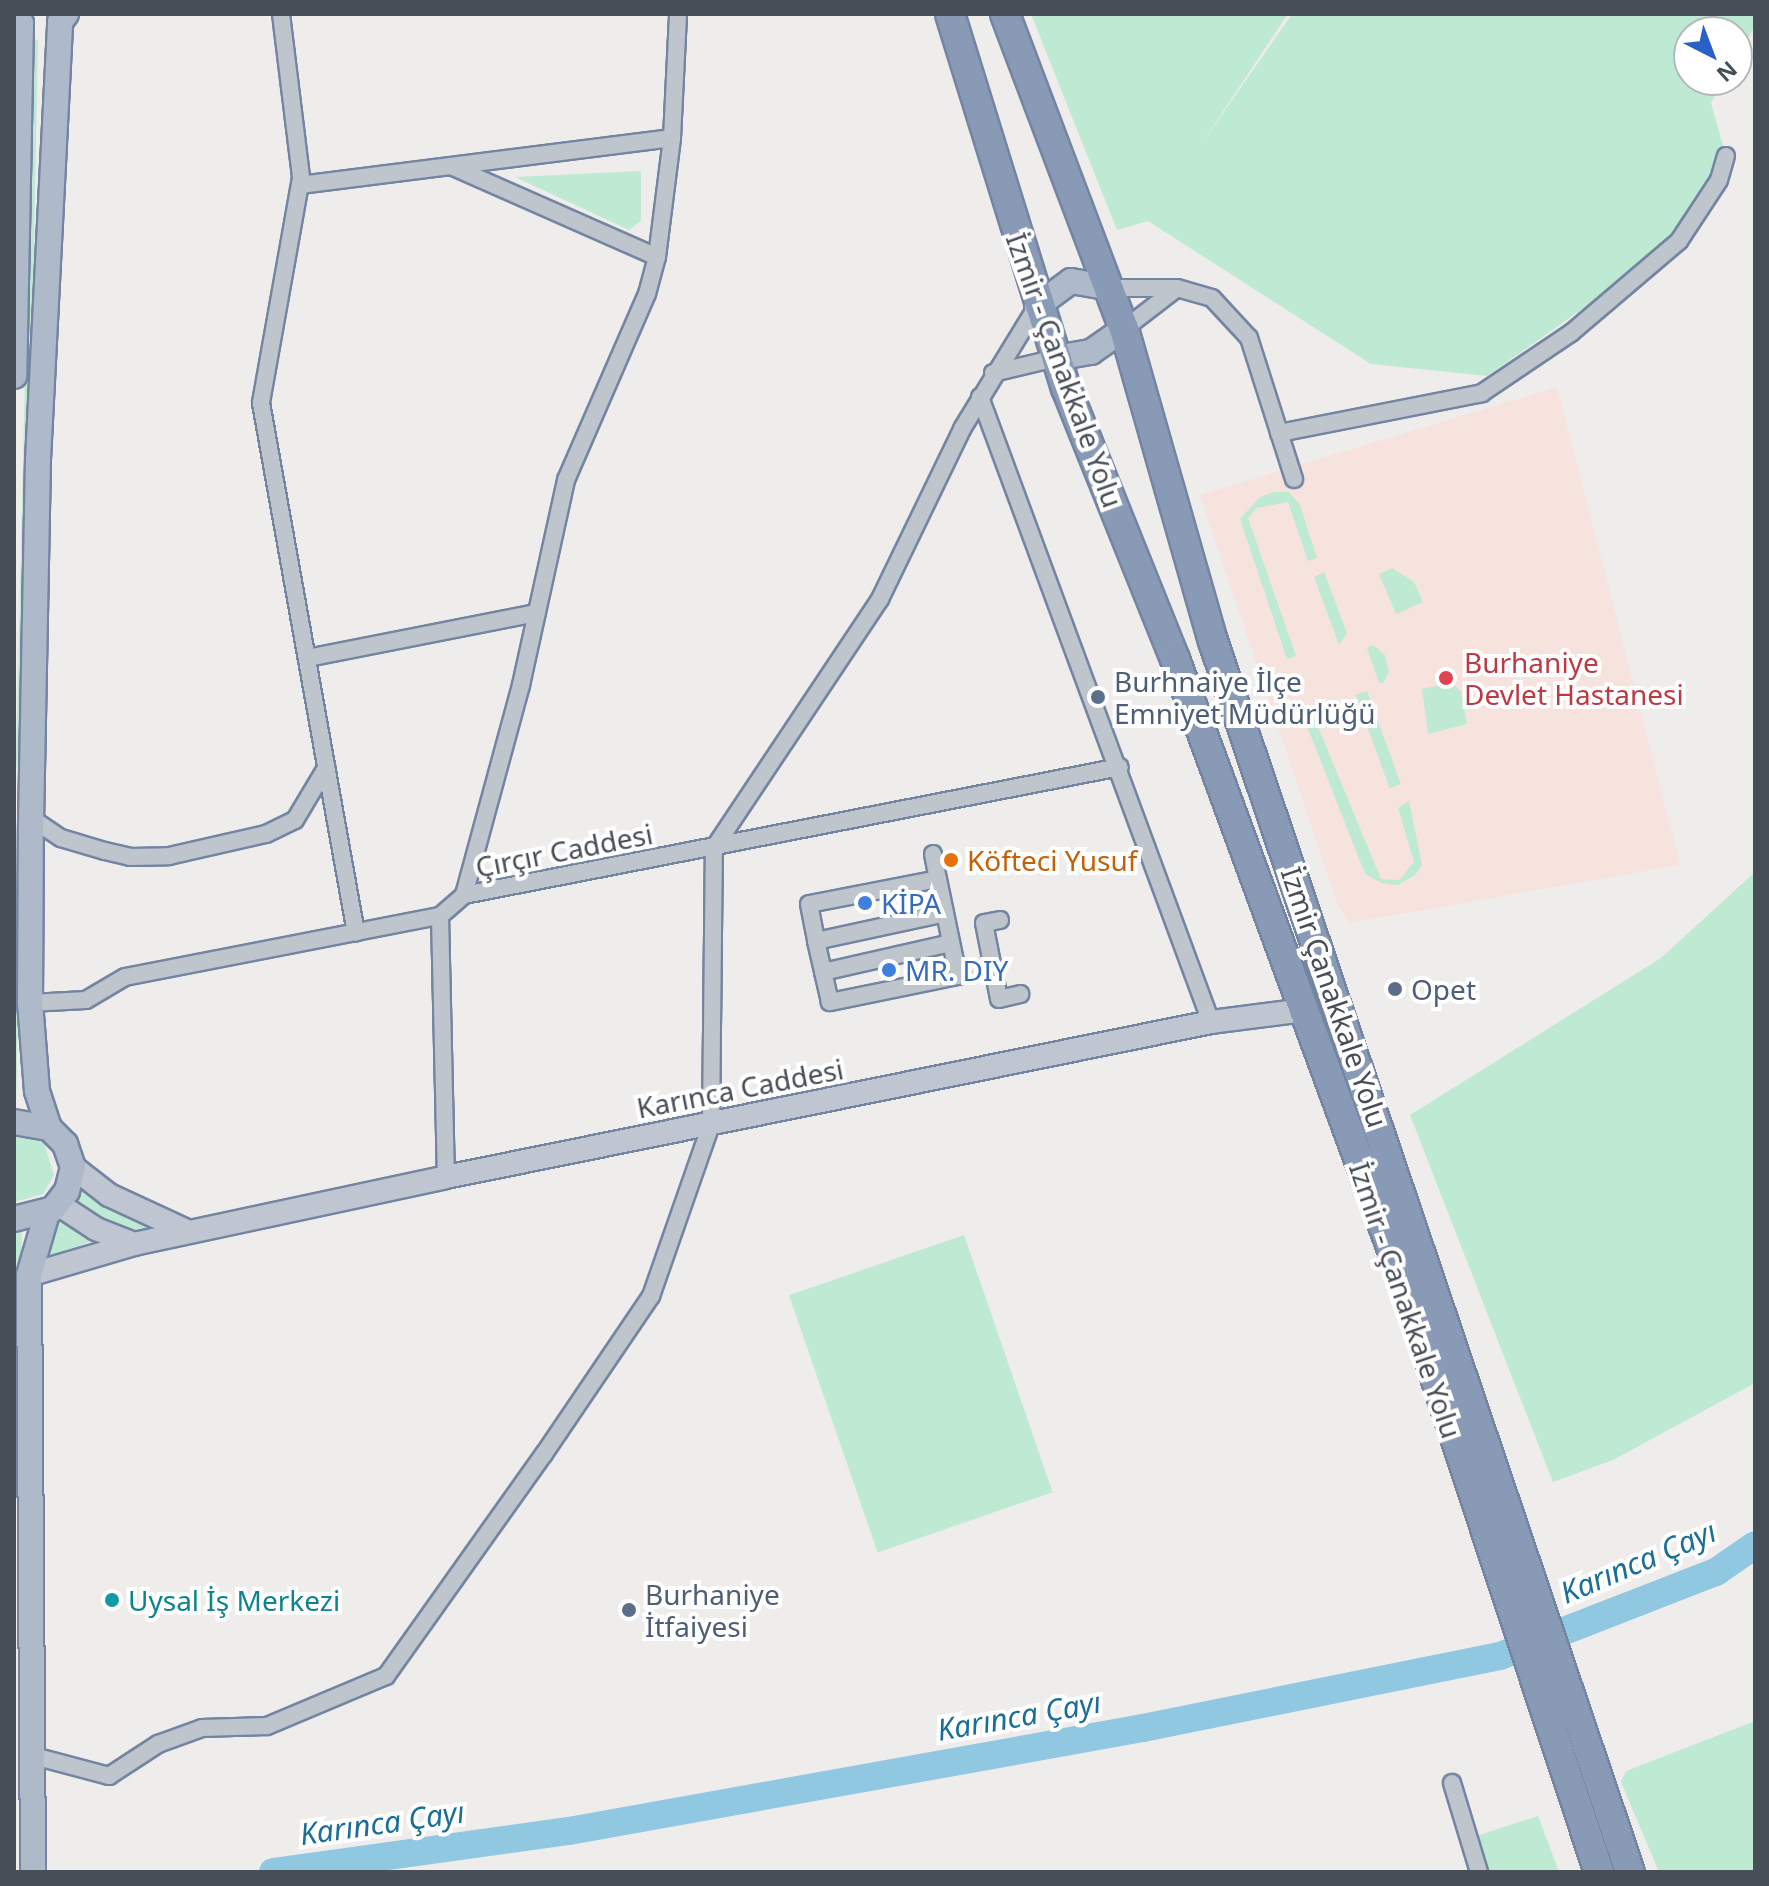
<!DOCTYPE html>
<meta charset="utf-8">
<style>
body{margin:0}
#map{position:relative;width:1769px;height:1886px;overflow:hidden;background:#efecec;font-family:"Noto Sans",sans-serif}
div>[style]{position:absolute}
.medical>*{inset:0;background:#f7e3de}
.green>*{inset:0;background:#bee9d3;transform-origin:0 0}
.river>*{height:28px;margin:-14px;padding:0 14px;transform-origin:14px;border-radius:14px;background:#90c8e1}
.street-tunnel>*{height:16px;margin-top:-8px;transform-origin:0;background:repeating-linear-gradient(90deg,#cdccce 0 16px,transparent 0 24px)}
.roads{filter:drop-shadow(2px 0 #7485a2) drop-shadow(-2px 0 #7485a2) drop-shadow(0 2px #7485a2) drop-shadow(0 -2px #7485a2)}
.street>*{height:16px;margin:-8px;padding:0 8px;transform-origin:8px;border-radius:8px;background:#bfc5cd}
.secondary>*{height:22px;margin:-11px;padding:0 11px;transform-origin:11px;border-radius:11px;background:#bfc6d1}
.primary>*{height:24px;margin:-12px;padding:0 12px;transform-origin:12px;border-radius:12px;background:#aeb9c9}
.highway>*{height:28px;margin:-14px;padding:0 14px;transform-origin:14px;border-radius:14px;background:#899ab6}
.dots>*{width:22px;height:22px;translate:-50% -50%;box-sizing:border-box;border:4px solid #fff;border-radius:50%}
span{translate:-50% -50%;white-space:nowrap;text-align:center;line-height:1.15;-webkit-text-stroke:8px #fff;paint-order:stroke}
.street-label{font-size:28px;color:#474e57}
.health-label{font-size:28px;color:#be3a42}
.left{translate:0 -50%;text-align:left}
.service-label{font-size:28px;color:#4e5e75}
.food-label{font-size:28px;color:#c56008}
.shop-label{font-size:28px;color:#366cbe}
.culture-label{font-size:28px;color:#0d838f}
.water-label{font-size:30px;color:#1b6f96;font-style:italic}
.frame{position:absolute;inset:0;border:16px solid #474e57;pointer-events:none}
.north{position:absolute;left:1673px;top:16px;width:80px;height:80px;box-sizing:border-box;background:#fff;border:2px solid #b5b8bc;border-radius:50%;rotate:138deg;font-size:22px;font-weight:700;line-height:32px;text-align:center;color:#474e57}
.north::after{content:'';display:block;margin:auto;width:28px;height:36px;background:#2c60c9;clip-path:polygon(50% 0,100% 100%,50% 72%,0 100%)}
</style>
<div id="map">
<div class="medical">
<i style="clip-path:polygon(1557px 387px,1680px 865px,1349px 923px,1337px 903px,1200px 495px)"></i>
</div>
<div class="green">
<i style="clip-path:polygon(1031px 14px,1288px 14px,1200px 146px,1292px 14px,1755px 14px,1755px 26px,1737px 57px,1737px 32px,1689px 32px,1689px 80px,1724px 80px,1711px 103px,1726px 156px,1679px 241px,1487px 376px,1371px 364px,1148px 221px,1117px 230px)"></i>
<i style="clip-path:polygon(33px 39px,38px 40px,23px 803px,19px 802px,16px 756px)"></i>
<i style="clip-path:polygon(641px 171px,641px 221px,629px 230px,515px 177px)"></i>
<i style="clip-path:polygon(1273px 492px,1289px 492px,1300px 505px,1317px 558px,1308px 561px,1288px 502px,1257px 508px,1248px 518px,1296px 656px,1287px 659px,1240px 519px,1260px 497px)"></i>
<i style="clip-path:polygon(1392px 568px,1414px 582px,1423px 602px,1396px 614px,1379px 574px)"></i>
<i style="clip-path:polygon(1324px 572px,1347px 633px,1339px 645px,1314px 577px)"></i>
<i style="clip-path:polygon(1373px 645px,1385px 655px,1389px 672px,1383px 683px,1379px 683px,1367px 648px)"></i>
<i style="clip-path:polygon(1451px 683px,1461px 691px,1467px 724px,1428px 734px,1422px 689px)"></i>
<i style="left:1367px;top:691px;width:99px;height:12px;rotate:70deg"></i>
<i style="clip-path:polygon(1305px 721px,1316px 722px,1381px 879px,1399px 880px,1414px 862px,1398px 808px,1409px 801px,1422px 865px,1415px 875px,1398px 885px,1382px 883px,1365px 874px)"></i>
<i style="clip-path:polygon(1755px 872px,1755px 1383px,1613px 1460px,1553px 1482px,1410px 1115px,1661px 958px)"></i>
<i style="clip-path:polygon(14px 893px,20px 894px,16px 1116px,14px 1115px)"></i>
<i style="clip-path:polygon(24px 1134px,44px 1143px,54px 1175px,43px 1194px,14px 1202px,14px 1135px)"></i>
<i style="clip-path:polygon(77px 1182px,174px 1229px,129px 1231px,108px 1223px,67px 1199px)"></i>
<i style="clip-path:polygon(57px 1217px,97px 1239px,43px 1259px)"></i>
<i style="clip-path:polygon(14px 1227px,22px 1229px,14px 1431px)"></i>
<i style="left:964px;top:1235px;width:272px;height:185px;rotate:71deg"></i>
<i style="clip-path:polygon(1755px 1721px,1755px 1872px,1659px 1872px,1621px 1782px,1626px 1771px)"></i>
<i style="clip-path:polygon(1538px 1816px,1559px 1872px,1488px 1872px,1476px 1836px)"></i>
</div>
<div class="river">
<i style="left:273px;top:1872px;width:299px;rotate:-7.9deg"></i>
<i style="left:569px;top:1831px;width:583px;rotate:-10.17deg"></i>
<i style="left:1143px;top:1728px;width:364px;rotate:-11.4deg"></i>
<i style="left:1500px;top:1656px;width:232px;rotate:-21.3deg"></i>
<i style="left:1716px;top:1572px;width:47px;rotate:-34.7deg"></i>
</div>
<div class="street-tunnel">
<i style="left:956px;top:968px;width:27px;rotate:-8deg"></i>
</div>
<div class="roads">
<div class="street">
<i style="left:281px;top:14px;width:165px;rotate:83deg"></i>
<i style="left:301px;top:178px;width:229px;rotate:100.1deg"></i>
<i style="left:261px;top:403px;width:538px;rotate:79.84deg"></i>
<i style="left:453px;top:167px;width:223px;rotate:23.8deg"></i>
<i style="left:300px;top:185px;width:375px;rotate:-7.2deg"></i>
<i style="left:1109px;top:288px;width:68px"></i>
<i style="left:1177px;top:288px;width:36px;rotate:16deg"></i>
<i style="left:1212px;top:298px;width:54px;rotate:47.2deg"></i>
<i style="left:1249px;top:338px;width:148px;rotate:72.3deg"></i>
<i style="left:1124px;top:329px;width:66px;rotate:-37.6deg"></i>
<i style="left:993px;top:373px;width:65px;rotate:-13.4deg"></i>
<i style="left:980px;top:397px;width:666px;rotate:69.72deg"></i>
<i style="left:1279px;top:433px;width:207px;rotate:-11.1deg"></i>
<i style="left:1482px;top:393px;width:107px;rotate:-34deg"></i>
<i style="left:1571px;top:333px;width:142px;rotate:-40.4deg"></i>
<i style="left:1679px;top:241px;width:73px;rotate:-56.7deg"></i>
<i style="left:1719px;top:180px;width:25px;rotate:-74deg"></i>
<i style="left:307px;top:658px;width:234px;rotate:-11.1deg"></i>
<i style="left:31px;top:818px;width:36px;rotate:34deg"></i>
<i style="left:61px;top:838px;width:46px;rotate:16.5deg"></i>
<i style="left:105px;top:851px;width:26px;rotate:13deg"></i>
<i style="left:130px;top:857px;width:39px;rotate:-1deg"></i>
<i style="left:169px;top:856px;width:99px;rotate:-12.8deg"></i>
<i style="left:266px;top:834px;width:32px;rotate:-26deg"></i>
<i style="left:295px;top:820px;width:61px;rotate:-59.2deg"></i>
<i style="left:933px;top:854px;width:25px;rotate:79deg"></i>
<i style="left:938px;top:879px;width:99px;rotate:78.3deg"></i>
<i style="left:958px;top:976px;width:131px;rotate:168.5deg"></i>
<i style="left:830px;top:1002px;width:31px;rotate:-103deg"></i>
<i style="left:823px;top:972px;width:131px;rotate:-12.8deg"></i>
<i style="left:938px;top:879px;width:131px;rotate:169deg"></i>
<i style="left:809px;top:904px;width:38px;rotate:79deg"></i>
<i style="left:816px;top:941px;width:132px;rotate:-12.2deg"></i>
<i style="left:464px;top:895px;width:218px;rotate:-74.8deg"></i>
<i style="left:521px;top:685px;width:210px;rotate:-77.6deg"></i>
<i style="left:566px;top:480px;width:203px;rotate:-66.5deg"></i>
<i style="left:647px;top:294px;width:38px;rotate:-75deg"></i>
<i style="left:657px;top:257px;width:120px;rotate:-82.8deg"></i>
<i style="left:672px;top:138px;width:124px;rotate:-87.2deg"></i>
<i style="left:440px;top:916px;width:261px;rotate:88.7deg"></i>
<i style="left:1000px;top:920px;width:16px;rotate:169deg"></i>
<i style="left:984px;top:923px;width:77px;rotate:78.8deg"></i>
<i style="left:999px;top:999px;width:22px;rotate:-13deg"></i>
<i style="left:816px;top:941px;width:32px;rotate:77deg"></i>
<i style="left:30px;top:1003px;width:56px;rotate:-3.1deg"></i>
<i style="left:86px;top:1000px;width:45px;rotate:-30.5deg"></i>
<i style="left:125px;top:977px;width:321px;rotate:-11deg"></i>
<i style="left:440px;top:916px;width:32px;rotate:-41deg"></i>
<i style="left:464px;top:895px;width:668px;rotate:-11.04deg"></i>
<i style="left:30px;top:1755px;width:82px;rotate:14.9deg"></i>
<i style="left:109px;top:1776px;width:59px;rotate:-33.1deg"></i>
<i style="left:158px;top:1744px;width:47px;rotate:-20deg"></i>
<i style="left:202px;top:1728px;width:65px;rotate:-1.8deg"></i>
<i style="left:267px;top:1726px;width:129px;rotate:-22.8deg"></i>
<i style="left:386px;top:1676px;width:272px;rotate:-54.6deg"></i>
<i style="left:544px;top:1454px;width:191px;rotate:-55.9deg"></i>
<i style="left:651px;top:1296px;width:181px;rotate:-70.7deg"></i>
<i style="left:711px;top:1125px;width:277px;rotate:-89.4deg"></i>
<i style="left:714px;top:848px;width:299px;rotate:-56.3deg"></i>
<i style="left:880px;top:599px;width:189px;rotate:-64.2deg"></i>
<i style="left:962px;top:429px;width:144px;rotate:-58.6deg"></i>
<i style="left:1452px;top:1783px;width:93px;rotate:73.1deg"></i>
</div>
<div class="secondary">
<i style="left:73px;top:1167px;width:46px;rotate:37.9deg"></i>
<i style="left:109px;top:1195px;width:88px;rotate:24.8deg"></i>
<i style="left:58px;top:1204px;width:45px;rotate:33.3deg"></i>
<i style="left:96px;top:1229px;width:41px;rotate:21.5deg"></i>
<i style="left:29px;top:1275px;width:109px;rotate:-16.4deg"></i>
<i style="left:134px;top:1244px;width:319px;rotate:-12.1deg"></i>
<i style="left:446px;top:1177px;width:781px;rotate:-11.45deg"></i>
<i style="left:1211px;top:1022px;width:95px;rotate:-7.3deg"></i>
</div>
<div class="primary">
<i style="left:14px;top:17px;width:9px;rotate:41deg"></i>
<i style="left:21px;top:23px;width:353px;rotate:91.1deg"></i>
<i style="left:1037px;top:306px;width:42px;rotate:-36.3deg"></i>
<i style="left:1071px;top:281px;width:39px;rotate:10deg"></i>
<i style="left:1056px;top:358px;width:36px;rotate:-10deg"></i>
<i style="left:1091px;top:352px;width:40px;rotate:-34.9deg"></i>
<i style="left:14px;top:1122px;width:36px;rotate:10deg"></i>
<i style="left:49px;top:1128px;width:23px;rotate:45deg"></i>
<i style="left:65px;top:1144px;width:24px;rotate:71deg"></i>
<i style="left:73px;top:1167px;width:25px;rotate:104deg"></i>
<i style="left:67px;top:1191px;width:23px;rotate:128deg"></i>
<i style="left:53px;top:1209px;width:40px;rotate:165.6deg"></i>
<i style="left:49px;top:1128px;width:39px;rotate:-108deg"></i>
<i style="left:37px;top:1091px;width:88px;rotate:-94.5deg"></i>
<i style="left:30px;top:1003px;width:179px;rotate:-89.7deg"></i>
<i style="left:31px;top:824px;width:364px;rotate:-88.9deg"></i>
<i style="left:38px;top:460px;width:439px;rotate:-87.1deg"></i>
<i style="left:60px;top:22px;width:10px;rotate:-53deg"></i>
<i style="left:33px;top:1872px;width:597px;rotate:-90.38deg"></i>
<i style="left:29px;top:1275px;width:65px;rotate:-73.8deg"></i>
</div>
<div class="highway">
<i style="left:950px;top:14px;width:392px;rotate:72.8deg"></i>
<i style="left:1066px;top:388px;width:292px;rotate:68.1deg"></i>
<i style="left:1175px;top:659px;width:655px;rotate:69.82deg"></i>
<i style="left:1401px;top:1274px;width:630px;rotate:71.68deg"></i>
<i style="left:1005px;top:14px;width:337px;rotate:69.3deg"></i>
<i style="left:1124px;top:329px;width:324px;rotate:74.1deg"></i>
<i style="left:1213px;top:641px;width:1300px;rotate:71.29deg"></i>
</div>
</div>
<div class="dots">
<i style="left:1446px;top:678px;background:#e0444e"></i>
<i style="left:1098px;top:697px;background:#5c6f8a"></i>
<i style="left:951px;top:860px;background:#e8710a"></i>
<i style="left:865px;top:903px;background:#3f7fe0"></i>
<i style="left:889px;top:970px;background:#3f7fe0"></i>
<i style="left:1395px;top:989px;background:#5c6f8a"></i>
<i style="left:112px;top:1600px;background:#0f9aa8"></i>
<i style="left:629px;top:1610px;background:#5c6f8a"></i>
</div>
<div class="street-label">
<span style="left:1065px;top:370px;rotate:70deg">İzmir - Çanakkale Yolu</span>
<span style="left:564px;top:850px;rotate:-11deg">Çırçır Caddesi</span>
<span style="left:1335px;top:997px;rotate:71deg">İzmir Çanakkale Yolu</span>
<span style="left:740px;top:1088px;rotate:-11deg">Karınca Caddesi</span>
<span style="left:1406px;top:1300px;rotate:71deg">İzmir - Çanakkale Yolu</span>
</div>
<div class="health-label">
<span class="left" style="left:1464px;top:678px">Burhaniye<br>Devlet Hastanesi</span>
</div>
<div class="service-label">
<span class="left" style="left:1114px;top:697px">Burhnaiye İlçe<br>Emniyet Müdürlüğü</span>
<span class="left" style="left:1411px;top:989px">Opet</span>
<span class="left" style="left:645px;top:1610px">Burhaniye<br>İtfaiyesi</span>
</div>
<div class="food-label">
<span class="left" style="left:967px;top:860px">Köfteci Yusuf</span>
</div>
<div class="shop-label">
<span class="left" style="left:881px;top:903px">KİPA</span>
<span class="left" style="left:905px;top:970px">MR. DIY</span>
</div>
<div class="culture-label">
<span class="left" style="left:128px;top:1600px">Uysal İş Merkezi</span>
</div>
<div class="water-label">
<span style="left:1638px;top:1562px;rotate:-23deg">Karınca Çayı</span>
<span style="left:1019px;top:1716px;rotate:-10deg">Karınca Çayı</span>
<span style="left:382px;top:1823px;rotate:-8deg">Karınca Çayı</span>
</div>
<div class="frame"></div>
<div class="north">N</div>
</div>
